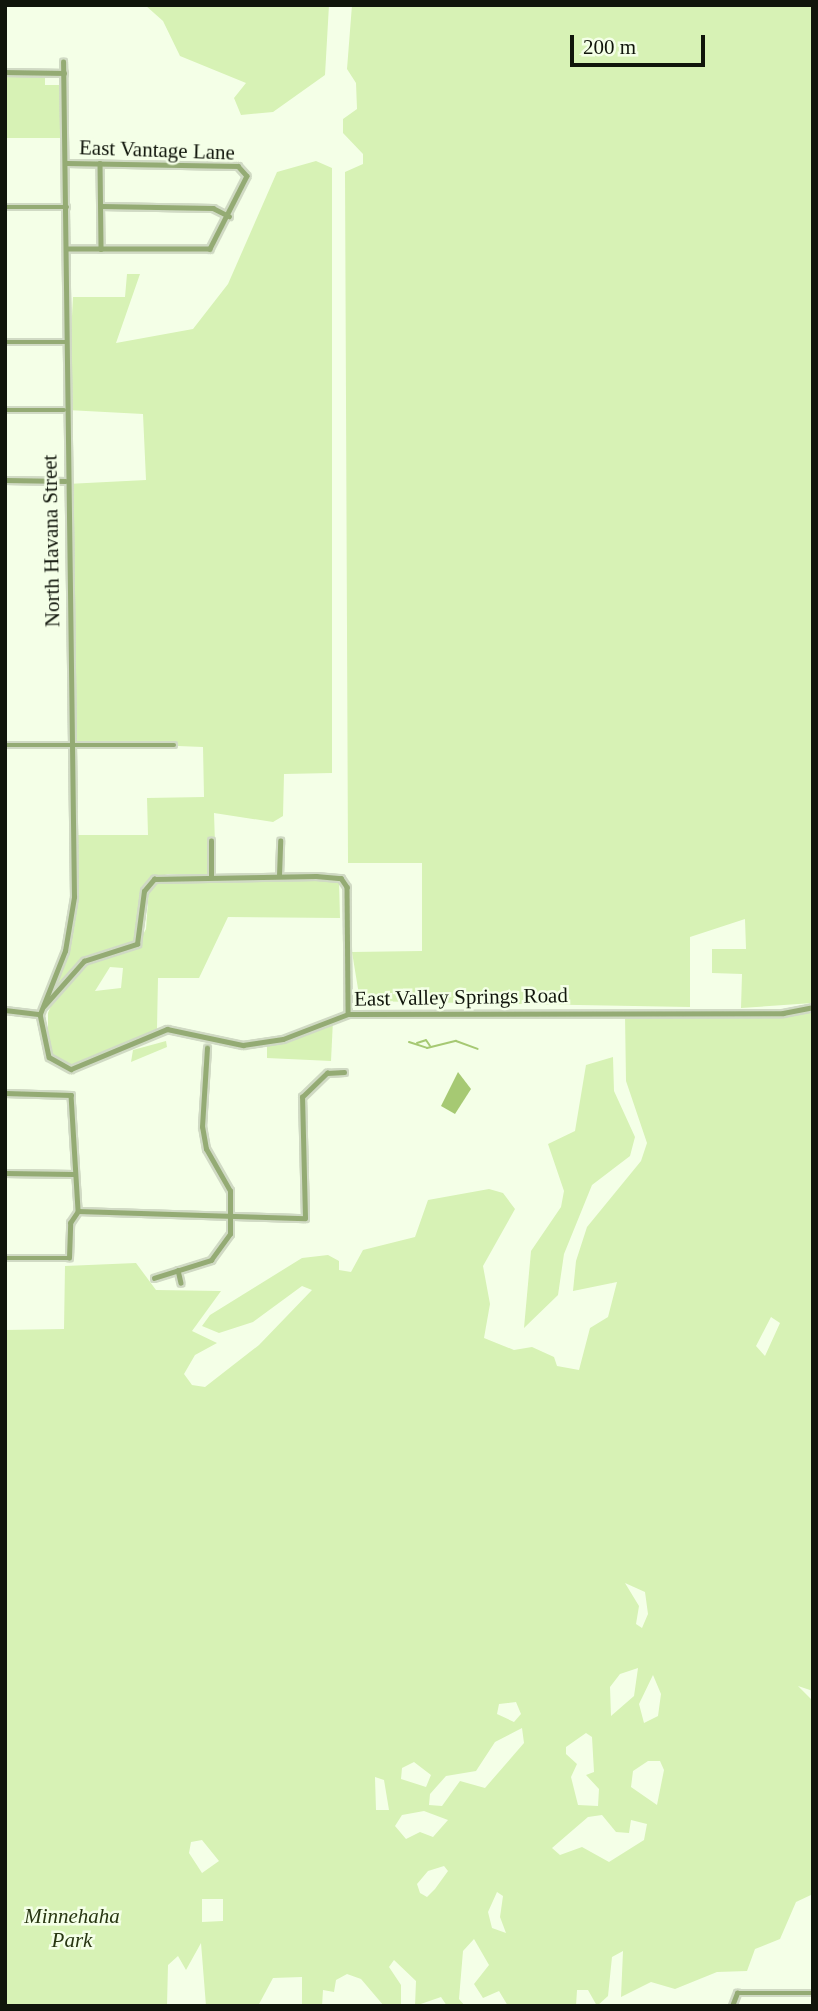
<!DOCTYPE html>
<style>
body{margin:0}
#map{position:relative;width:818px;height:2011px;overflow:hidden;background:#f4ffe7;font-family:Georgia,serif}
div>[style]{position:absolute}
.green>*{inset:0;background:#d7f2b5}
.water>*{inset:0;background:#a6c973}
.stream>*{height:2px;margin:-1px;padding:0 1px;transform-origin:1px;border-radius:1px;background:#a6c973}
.roads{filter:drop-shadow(2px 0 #d0dac4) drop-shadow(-2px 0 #d0dac4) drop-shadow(0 2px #d0dac4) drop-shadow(0 -2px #d0dac4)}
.minor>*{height:4.5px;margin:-2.25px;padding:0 2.25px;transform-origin:2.25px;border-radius:2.25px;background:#94ab74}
span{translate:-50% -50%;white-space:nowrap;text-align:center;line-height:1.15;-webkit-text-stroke:5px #f4ffe7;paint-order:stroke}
.street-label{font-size:21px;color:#10150b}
.park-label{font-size:21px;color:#283612;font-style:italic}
.frame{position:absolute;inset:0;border:7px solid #10150b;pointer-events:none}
.scale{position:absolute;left:570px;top:35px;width:135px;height:32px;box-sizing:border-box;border:4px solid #10150b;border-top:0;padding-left:9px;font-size:21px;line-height:24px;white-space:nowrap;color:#10150b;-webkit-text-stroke:5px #f4ffe7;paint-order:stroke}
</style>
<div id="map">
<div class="green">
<i style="clip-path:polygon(145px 5px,329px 5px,325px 75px,273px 112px,241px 115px,234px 98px,246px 83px,180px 56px,163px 21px)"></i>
<i style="clip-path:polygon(352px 5px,813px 5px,813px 1003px,741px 1008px,742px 974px,712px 973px,712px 949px,746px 949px,745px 919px,690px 937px,690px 1007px,360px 1001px,352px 952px,422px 951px,422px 863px,348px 863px,345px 172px,363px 164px,363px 154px,343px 133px,343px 119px,357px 109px,356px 83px,347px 69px)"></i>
<i style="clip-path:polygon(5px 75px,45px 75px,45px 85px,61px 85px,61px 138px,5px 138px)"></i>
<i style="clip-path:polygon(316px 161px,332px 168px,332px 773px,284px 774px,283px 816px,273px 822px,214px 813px,216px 875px,168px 874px,149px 880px,140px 896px,137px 941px,82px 960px,47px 1001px,71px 942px,75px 835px,148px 835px,147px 798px,204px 797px,203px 747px,76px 742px,72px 736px,67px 484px,146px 480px,143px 414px,67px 410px,73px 297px,125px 297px,127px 274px,140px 274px,116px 343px,193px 329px,228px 284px,277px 172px)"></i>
<i style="clip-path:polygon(evenodd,162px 878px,339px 881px,340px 918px,228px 917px,199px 978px,158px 978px,157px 1029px,70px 1067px,48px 1050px,48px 1013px,56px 993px,82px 964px,135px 949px,146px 929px,149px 887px,162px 878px,110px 967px,123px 968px,121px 988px,95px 991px,110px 967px)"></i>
<i style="clip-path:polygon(evenodd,813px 1009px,813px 1691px,798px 1686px,813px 1701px,813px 1894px,796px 1902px,780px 1939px,755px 1949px,747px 1971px,717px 1972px,675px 1989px,651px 1982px,621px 1997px,623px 1951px,612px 1957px,608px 1996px,597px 2006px,588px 1990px,577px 1990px,576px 2006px,508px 2006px,499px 1991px,483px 1998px,474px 1984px,489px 1965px,474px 1939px,463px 1951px,459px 1999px,465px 2006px,447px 2006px,441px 1997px,415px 2006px,416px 1981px,394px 1960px,389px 1967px,401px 1985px,401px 2006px,384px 2006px,361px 1979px,347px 1974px,336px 1980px,334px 1992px,323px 1990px,322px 2006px,302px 2006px,302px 1977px,273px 1978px,258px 2006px,206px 2006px,201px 1943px,186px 1970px,178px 1956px,168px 1965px,167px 2006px,5px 2006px,5px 1330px,64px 1329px,65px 1266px,136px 1263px,156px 1290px,221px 1291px,192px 1331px,217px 1343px,195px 1355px,184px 1374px,192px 1385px,205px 1387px,259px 1345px,312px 1290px,302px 1286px,253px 1322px,219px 1333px,202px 1326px,210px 1315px,302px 1258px,328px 1255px,339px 1261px,339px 1270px,351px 1272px,363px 1250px,415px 1237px,428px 1200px,489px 1189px,503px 1193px,515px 1209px,483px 1266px,490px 1304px,484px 1338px,514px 1350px,532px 1347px,554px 1357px,557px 1366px,579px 1370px,590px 1328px,608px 1317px,617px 1282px,573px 1291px,576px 1261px,587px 1227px,641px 1161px,647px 1143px,626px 1081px,625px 1015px,781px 1016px,813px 1009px,771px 1317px,780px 1323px,765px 1356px,756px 1346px,771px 1317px,813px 1009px,625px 1583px,645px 1592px,648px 1614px,642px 1628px,636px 1624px,639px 1606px,625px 1583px,813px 1009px,638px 1668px,634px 1696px,611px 1716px,610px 1687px,620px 1674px,638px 1668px,813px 1009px,653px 1675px,661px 1694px,658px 1716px,644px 1723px,639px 1704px,653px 1675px,813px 1009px,516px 1702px,521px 1714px,514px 1722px,497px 1714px,499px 1704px,516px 1702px,813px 1009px,522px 1728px,524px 1743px,485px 1788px,460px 1781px,442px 1806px,429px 1805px,430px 1794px,446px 1776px,476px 1771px,495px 1742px,522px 1728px,813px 1009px,586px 1733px,592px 1737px,594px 1772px,586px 1775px,599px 1789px,598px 1806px,578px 1805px,571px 1777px,577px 1764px,566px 1754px,566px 1747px,586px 1733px,813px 1009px,648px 1761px,660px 1761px,664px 1770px,657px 1805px,631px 1787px,633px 1771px,648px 1761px,813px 1009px,414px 1762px,431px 1775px,426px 1787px,401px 1779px,402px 1768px,414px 1762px,813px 1009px,375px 1777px,384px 1780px,389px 1810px,376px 1810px,375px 1777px,813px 1009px,424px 1811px,448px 1820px,433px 1837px,420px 1832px,406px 1839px,395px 1826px,402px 1815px,424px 1811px,813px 1009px,602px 1815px,616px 1832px,629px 1833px,631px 1820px,647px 1824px,644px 1840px,609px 1862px,582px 1847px,560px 1855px,552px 1848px,588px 1817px,602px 1815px,813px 1009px,202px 1840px,219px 1861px,202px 1873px,189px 1853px,191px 1842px,202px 1840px,813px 1009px,444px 1866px,448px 1871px,435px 1889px,427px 1897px,420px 1893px,417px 1884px,428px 1871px,444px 1866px,813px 1009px,497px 1892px,503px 1896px,500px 1917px,506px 1933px,492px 1928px,488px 1912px,497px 1892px,813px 1009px,202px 1899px,223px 1899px,223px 1921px,202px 1922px,202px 1899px)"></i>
<i style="clip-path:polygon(333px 1020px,331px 1061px,267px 1058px,267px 1045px)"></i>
<i style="clip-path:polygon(166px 1041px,167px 1047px,131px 1062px,133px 1050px)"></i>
<i style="clip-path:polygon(613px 1057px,614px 1091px,635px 1137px,630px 1156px,592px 1185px,564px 1254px,558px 1295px,524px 1328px,531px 1251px,561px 1207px,564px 1191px,548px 1144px,575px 1131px,586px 1065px)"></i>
</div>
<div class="water">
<i style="clip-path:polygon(458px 1072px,471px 1089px,455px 1114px,441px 1106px)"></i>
</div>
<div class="stream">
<i style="left:409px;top:1042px;width:19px;rotate:18deg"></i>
<i style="left:427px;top:1048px;width:30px;rotate:-14deg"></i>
<i style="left:456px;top:1041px;width:23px;rotate:20deg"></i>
<i style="left:417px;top:1043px;width:9px;rotate:-18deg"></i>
<i style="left:426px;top:1040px;width:7px;rotate:56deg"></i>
</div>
<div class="roads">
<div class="minor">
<i style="left:5px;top:72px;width:59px;rotate:1deg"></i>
<i style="left:67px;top:163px;width:171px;rotate:1deg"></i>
<i style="left:238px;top:166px;width:13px;rotate:48deg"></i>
<i style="left:247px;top:176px;width:82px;rotate:116.9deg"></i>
<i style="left:210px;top:249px;width:143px;rotate:180deg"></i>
<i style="left:100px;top:163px;width:86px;rotate:89.3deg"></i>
<i style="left:101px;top:206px;width:112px;rotate:1deg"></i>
<i style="left:213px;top:208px;width:18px;rotate:27deg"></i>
<i style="left:5px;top:207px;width:62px"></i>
<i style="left:5px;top:342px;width:61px"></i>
<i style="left:5px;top:410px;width:59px"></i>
<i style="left:5px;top:480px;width:60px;rotate:1deg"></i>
<i style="left:5px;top:745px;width:169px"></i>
<i style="left:279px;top:876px;width:35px;rotate:-88deg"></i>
<i style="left:211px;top:877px;width:36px;rotate:-90deg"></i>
<i style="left:44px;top:1006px;width:60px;rotate:-48.4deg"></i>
<i style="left:84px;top:961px;width:56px;rotate:-17.8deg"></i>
<i style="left:137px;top:944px;width:53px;rotate:-82.5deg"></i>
<i style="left:144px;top:891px;width:16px;rotate:-50deg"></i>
<i style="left:154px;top:879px;width:162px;rotate:-1.1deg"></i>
<i style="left:316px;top:876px;width:25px;rotate:5deg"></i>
<i style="left:341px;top:878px;width:11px;rotate:56deg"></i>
<i style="left:347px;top:887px;width:127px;rotate:89.5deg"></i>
<i style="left:5px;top:1010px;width:35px;rotate:7deg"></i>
<i style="left:40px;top:1014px;width:68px;rotate:-68.4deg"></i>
<i style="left:65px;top:951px;width:55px;rotate:-80.5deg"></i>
<i style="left:74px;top:897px;width:835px;rotate:-90.75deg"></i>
<i style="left:40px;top:1014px;width:44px;rotate:78.2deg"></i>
<i style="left:49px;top:1057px;width:25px;rotate:29deg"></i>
<i style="left:71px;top:1069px;width:104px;rotate:-22.6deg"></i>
<i style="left:167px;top:1029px;width:78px;rotate:11.9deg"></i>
<i style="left:243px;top:1045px;width:40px;rotate:-8.5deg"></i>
<i style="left:283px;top:1039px;width:70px;rotate:-21deg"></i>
<i style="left:348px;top:1014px;width:435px;rotate:-0.1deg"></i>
<i style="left:783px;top:1013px;width:31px;rotate:-11deg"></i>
<i style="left:5px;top:1093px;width:66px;rotate:1.7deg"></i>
<i style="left:71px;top:1095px;width:116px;rotate:86.5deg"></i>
<i style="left:5px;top:1173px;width:68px;rotate:0.8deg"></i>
<i style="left:78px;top:1211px;width:227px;rotate:1.8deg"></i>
<i style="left:305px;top:1218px;width:121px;rotate:-91.4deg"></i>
<i style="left:302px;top:1097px;width:35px;rotate:-44deg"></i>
<i style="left:327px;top:1073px;width:17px;rotate:-3deg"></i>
<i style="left:5px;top:1258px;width:64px"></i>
<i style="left:69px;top:1258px;width:35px;rotate:-88deg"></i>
<i style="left:70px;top:1223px;width:14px;rotate:-56deg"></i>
<i style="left:178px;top:1270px;width:13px;rotate:77deg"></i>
<i style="left:154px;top:1278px;width:60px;rotate:-17.5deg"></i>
<i style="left:211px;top:1260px;width:32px;rotate:-54deg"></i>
<i style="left:230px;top:1234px;width:43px;rotate:-90deg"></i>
<i style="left:230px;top:1191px;width:48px;rotate:-119.7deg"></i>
<i style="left:206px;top:1149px;width:22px;rotate:-100deg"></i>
<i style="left:202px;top:1127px;width:79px;rotate:-86.4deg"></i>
<i style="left:732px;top:2006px;width:14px;rotate:-69deg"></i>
<i style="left:737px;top:1993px;width:76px"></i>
</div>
</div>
<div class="street-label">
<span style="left:157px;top:150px;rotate:2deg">East Vantage Lane</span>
<span style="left:51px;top:541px;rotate:-91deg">North Havana Street</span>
<span style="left:461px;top:997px;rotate:-1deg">East Valley Springs Road</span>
</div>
<div class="park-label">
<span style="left:72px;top:1928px">Minnehaha<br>Park</span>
</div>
<div class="frame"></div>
<div class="scale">200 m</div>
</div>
